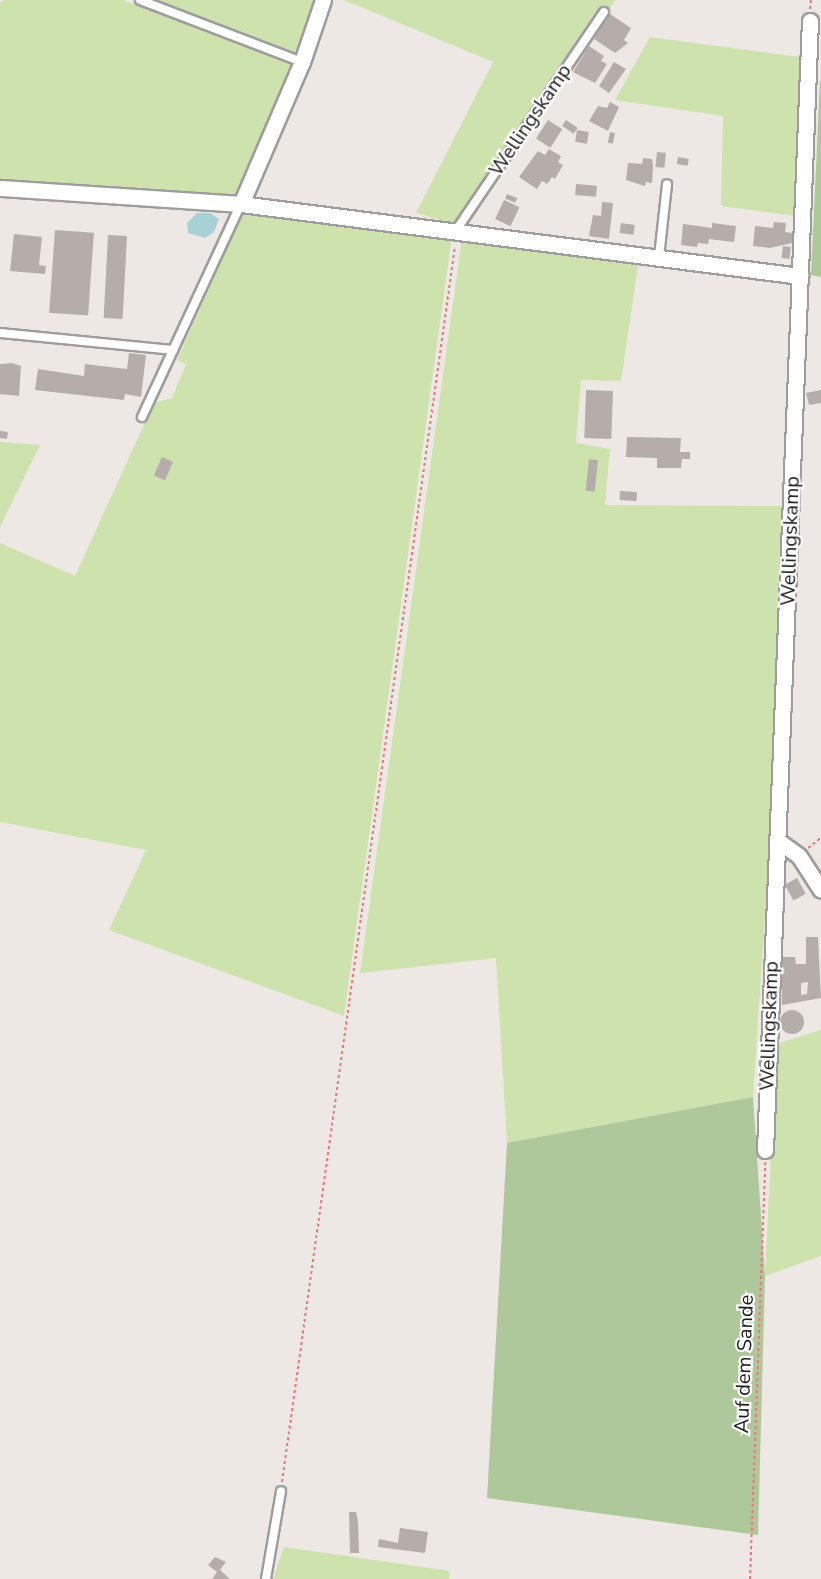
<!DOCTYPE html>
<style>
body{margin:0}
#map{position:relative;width:821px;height:1579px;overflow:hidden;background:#ede8e3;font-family:"Nunito Sans",sans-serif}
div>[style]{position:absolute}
.grass>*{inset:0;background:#cee2ae}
.forest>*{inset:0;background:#aec89c}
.water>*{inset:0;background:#a8d1d6}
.building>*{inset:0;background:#b5ada9;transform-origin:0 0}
.round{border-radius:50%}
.path>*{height:2px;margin-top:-1px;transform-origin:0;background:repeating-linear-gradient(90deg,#ea7779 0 3px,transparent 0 6px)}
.roads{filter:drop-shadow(2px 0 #9d9d9d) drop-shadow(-2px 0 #9d9d9d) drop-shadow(0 2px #9d9d9d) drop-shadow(0 -2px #9d9d9d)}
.service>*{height:8px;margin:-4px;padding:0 4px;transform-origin:4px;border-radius:4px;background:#fff}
.minor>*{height:15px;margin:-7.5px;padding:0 7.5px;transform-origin:7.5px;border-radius:7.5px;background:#fff}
span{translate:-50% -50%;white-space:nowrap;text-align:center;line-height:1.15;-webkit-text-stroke:4.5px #fff;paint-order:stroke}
.street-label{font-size:20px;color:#1c1c1c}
</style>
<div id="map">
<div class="grass">
<i style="clip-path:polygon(4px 0,123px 0,294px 63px,234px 198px,0 180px,0 3px)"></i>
<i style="clip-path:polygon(155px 0,316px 0,298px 54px)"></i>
<i style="clip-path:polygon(344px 0,615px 0,609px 10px,600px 5px,454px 224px,416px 213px,493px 62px)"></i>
<i style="clip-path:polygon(650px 37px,800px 57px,796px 216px,721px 206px,723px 116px,615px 100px)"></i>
<i style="clip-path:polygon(243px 213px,452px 236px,344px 1016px,109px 930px,146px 850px,0 822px,0 543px,75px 576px,154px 403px,172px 398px,186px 364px,177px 360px)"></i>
<i style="clip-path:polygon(462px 238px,639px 259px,621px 381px,581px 380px,576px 443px,610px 449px,605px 505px,783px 506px,774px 780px,753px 1097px,507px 1143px,496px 958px,360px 973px)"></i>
<i style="clip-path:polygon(0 442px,40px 445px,0 527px)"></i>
<i style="clip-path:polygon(821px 1030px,821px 1256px,765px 1276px,776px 1044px)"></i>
<i style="clip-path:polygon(284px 1547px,450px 1571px,449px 1579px,273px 1579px)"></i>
</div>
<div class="forest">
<i style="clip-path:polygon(820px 81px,821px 81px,821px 277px,811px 275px)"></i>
<i style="clip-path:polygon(753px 1097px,765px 1276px,758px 1535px,487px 1498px,507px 1143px)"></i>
</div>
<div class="water">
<i style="clip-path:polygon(197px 213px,210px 213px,219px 219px,214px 232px,205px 238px,188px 233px,187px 223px)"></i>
</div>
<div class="building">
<i style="clip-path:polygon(610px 14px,631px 28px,624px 40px,628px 43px,615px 53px,594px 39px)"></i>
<i style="clip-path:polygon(589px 46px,604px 56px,601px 61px,607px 64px,595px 83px,573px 72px)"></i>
<i style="clip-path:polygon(614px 62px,626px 69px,609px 93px,599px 86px)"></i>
<i style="clip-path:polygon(610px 102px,619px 107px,608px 131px,589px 121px,598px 106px,607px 108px)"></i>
<i style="left:548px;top:120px;width:17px;height:22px;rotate:33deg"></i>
<i style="left:566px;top:120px;width:14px;height:7px;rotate:34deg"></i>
<i style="left:577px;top:130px;width:12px;height:12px;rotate:9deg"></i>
<i style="left:610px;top:132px;width:5px;height:11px;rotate:11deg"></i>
<i style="clip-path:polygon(549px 149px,561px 156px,558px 162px,563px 165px,555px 179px,552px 177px,547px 184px,542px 181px,537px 189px,519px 177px,538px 151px,545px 155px)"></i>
<i style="left:657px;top:152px;width:9px;height:15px;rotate:6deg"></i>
<i style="left:678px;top:157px;width:11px;height:7px;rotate:10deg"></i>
<i style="clip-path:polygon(643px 158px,652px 159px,653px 166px,652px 183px,646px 182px,645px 186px,626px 180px,628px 163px,642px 164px)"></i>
<i style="left:576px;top:184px;width:21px;height:11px;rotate:5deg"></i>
<i style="left:507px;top:194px;width:11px;height:5px;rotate:22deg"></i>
<i style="left:504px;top:200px;width:17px;height:21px;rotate:25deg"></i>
<i style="clip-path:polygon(602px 202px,613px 203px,609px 239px,589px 236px,593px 215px,601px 216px)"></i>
<i style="clip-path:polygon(774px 222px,786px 223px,785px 232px,793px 233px,792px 243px,770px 248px,753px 246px,755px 226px,773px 228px)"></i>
<i style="left:621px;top:223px;width:14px;height:10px;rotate:8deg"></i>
<i style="clip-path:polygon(712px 223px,736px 226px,734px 242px,709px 239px,708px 244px,698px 243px,697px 247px,681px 245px,683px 224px,712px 228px)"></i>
<i style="left:55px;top:230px;width:39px;height:83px;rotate:4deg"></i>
<i style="clip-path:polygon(14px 234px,42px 237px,39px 265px,46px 266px,45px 274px,10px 271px)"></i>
<i style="left:108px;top:235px;width:19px;height:83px;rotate:3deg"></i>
<i style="left:783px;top:246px;width:8px;height:12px;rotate:7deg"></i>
<i style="clip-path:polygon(129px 353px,146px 355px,141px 397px,125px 394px,124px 400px,35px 390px,38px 369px,84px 376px,85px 364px,127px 369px)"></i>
<i style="clip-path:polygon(12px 363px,21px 366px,19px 396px,0 394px,0 364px)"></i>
<i style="left:586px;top:390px;width:27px;height:48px;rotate:2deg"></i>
<i style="clip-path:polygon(821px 390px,821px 403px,809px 405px,806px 393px)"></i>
<i style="clip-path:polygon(0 431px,8px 432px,7px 439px,0 438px)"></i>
<i style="clip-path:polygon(627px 437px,681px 438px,680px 452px,690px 452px,690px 459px,682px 459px,681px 468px,657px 468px,657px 458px,626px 457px)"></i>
<i style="left:162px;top:457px;width:12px;height:20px;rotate:24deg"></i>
<i style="left:589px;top:459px;width:9px;height:32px;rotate:6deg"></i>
<i style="left:620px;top:491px;width:17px;height:9px;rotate:3deg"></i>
<i style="left:797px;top:878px;width:18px;height:14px;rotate:61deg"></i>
<i style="clip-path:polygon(evenodd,806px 937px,818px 937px,821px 998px,782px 1005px,781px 957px,795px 957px,796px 964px,806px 964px,806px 937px,808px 982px,807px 994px,801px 995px,801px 983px,808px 982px)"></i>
<i class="round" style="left:780px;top:1010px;width:24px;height:24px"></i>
<i style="clip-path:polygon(349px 1512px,356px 1512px,358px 1521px,359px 1553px,350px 1553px)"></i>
<i style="clip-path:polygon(400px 1528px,428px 1532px,425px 1553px,378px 1547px,379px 1539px,398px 1543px)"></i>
<i style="clip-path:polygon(215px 1557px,226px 1562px,220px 1570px,230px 1579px,212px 1579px,217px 1572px,208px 1565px)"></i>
</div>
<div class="path">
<i style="left:810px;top:9px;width:9px;rotate:-84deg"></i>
<i style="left:808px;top:848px;width:16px;rotate:-38deg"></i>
<i style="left:282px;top:1482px;width:1248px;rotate:-82.03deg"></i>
<i style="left:750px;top:1579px;width:417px;rotate:-87.9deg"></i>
</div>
<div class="roads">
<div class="service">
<i style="left:140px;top:0;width:173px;rotate:20.9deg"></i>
<i style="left:457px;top:229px;width:262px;rotate:-55.9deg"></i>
<i style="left:659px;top:257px;width:73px;rotate:-83.7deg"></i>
<i style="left:0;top:333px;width:174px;rotate:5.6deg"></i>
<i style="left:142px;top:417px;width:235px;rotate:-65.1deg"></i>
<i style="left:266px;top:1579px;width:89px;rotate:-80.3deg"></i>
</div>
<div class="minor">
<i style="left:0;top:188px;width:242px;rotate:3.8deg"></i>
<i style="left:241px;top:204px;width:155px;rotate:-66.8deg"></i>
<i style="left:302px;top:62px;width:65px;rotate:-71.3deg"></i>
<i style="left:241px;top:204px;width:564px;rotate:7.34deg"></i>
<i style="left:777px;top:840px;width:27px;rotate:36deg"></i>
<i style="left:799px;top:856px;width:40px;rotate:57.1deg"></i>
<i style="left:765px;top:1150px;width:1130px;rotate:-87.72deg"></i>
</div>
</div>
<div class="street-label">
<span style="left:530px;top:120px;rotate:-56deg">Wellingskamp</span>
<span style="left:790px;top:541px;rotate:-88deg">Wellingskamp</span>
<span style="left:769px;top:1026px;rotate:-88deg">Wellingskamp</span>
<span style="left:744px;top:1364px;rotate:-88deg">Auf dem Sande</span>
</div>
</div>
